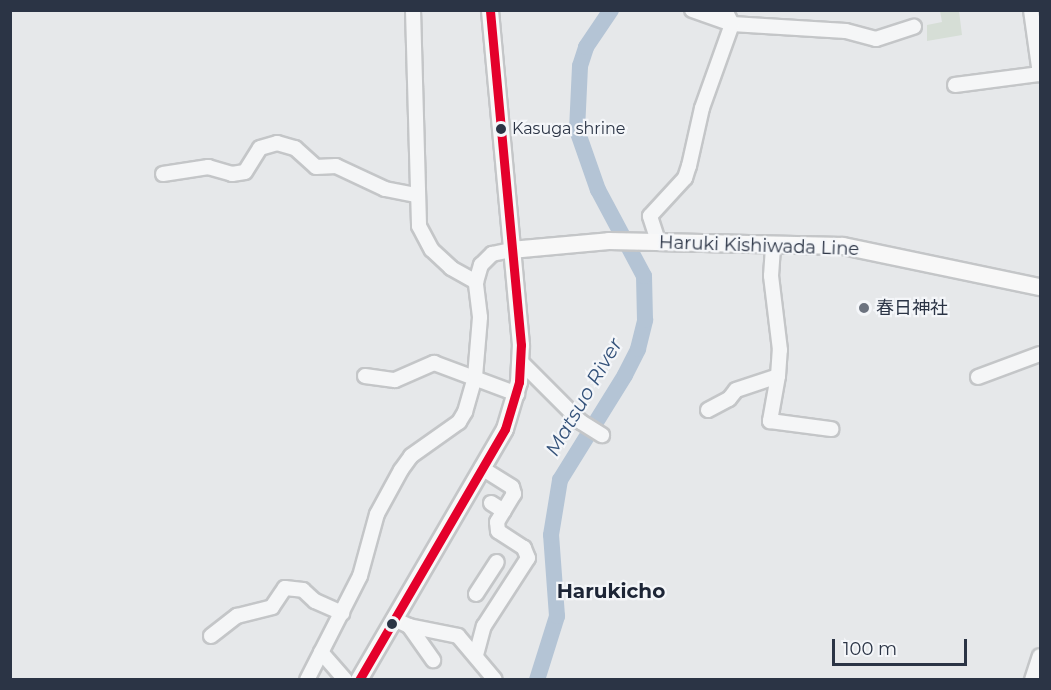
<!DOCTYPE html>
<meta charset="utf-8">
<style>
body{margin:0}
#map{position:relative;width:1051px;height:690px;overflow:hidden;background:#e6e8ea;font-family:Montserrat,"Noto Sans JP",sans-serif}
div>[style]{position:absolute}
.green>*{inset:0;background:#d6ded6}
.river>*{height:16px;margin:-8px;padding:0 8px;transform-origin:8px;border-radius:8px;background:#b4c4d5}
.roads{filter:drop-shadow(2px 0 #c4c6c8) drop-shadow(-2px 0 #c4c6c8) drop-shadow(0 2px #c4c6c8) drop-shadow(0 -2px #c4c6c8)}
.minor>*{height:14px;margin:-7px;padding:0 7px;transform-origin:7px;border-radius:7px;background:#f5f6f7}
.major>*{height:16px;margin:-8px;padding:0 8px;transform-origin:8px;border-radius:8px;background:#f8f8f8}
.bus-1>*{height:9px;margin:-4.5px;padding:0 4.5px;transform-origin:4.5px;border-radius:4.5px;background:#e4002b}
.dots>*{width:16px;height:16px;translate:-50% -50%;box-sizing:border-box;border:3px solid #f4f6f9;border-radius:50%}
span{translate:-50% -50%;white-space:nowrap;text-align:center;line-height:1.15;-webkit-text-stroke:4.5px #f4f6f9;paint-order:stroke}
.bus-label{font-size:16px;color:#2b3445}
.left{translate:0 -50%;text-align:left}
.street-label{font-size:18px;color:#2b3445}
.poi-label{font-size:18px;color:#2b3445}
.water-label{font-size:20px;color:#34527a;font-style:italic}
.neighbourhood-label{font-size:20px;color:#1d2536;font-weight:700}
.frame{position:absolute;inset:0;border:12px solid #2b3445;pointer-events:none}
.scale{position:absolute;left:832px;top:639px;width:135px;height:27px;box-sizing:border-box;border:3px solid #2b3445;border-top:0;padding-left:8px;font-size:18px;line-height:21px;white-space:nowrap;color:#2b3445;-webkit-text-stroke:4px #f4f6f9;paint-order:stroke}
</style>
<div id="map">
<div class="green">
<i style="clip-path:polygon(940px 11px,959px 11px,962px 35px,927px 41px,927px 25px,942px 22px)"></i>
</div>
<div class="river">
<i style="left:537px;top:680px;width:67px;rotate:-72.6deg"></i>
<i style="left:557px;top:616px;width:81px;rotate:-94.2deg"></i>
<i style="left:551px;top:535px;width:56px;rotate:-80.7deg"></i>
<i style="left:560px;top:480px;width:123px;rotate:-58.2deg"></i>
<i style="left:625px;top:375px;width:29px;rotate:-63deg"></i>
<i style="left:638px;top:349px;width:30px;rotate:-76deg"></i>
<i style="left:645px;top:320px;width:44px;rotate:-91.3deg"></i>
<i style="left:644px;top:276px;width:98px;rotate:-118.1deg"></i>
<i style="left:598px;top:190px;width:64px;rotate:-109.3deg"></i>
<i style="left:577px;top:130px;width:64px;rotate:-87.3deg"></i>
<i style="left:580px;top:66px;width:20px;rotate:-72deg"></i>
<i style="left:586px;top:47px;width:45px;rotate:-56deg"></i>
</div>
<div class="roads">
<div class="minor">
<i style="left:413px;top:10px;width:216px;rotate:88.4deg"></i>
<i style="left:419px;top:226px;width:27px;rotate:62deg"></i>
<i style="left:432px;top:250px;width:26px;rotate:43deg"></i>
<i style="left:451px;top:268px;width:29px;rotate:29deg"></i>
<i style="left:692px;top:10px;width:42px;rotate:19.3deg"></i>
<i style="left:732px;top:24px;width:114px;rotate:3.5deg"></i>
<i style="left:846px;top:31px;width:31px;rotate:15deg"></i>
<i style="left:876px;top:39px;width:40px;rotate:-18deg"></i>
<i style="left:1031px;top:10px;width:65px;rotate:82deg"></i>
<i style="left:955px;top:85px;width:86px;rotate:-7.4deg"></i>
<i style="left:163px;top:174px;width:46px;rotate:-8.8deg"></i>
<i style="left:208px;top:167px;width:25px;rotate:16deg"></i>
<i style="left:232px;top:174px;width:13px;rotate:-9deg"></i>
<i style="left:245px;top:172px;width:28px;rotate:-58deg"></i>
<i style="left:260px;top:148px;width:18px;rotate:-16deg"></i>
<i style="left:277px;top:143px;width:19px;rotate:16deg"></i>
<i style="left:295px;top:148px;width:28px;rotate:42deg"></i>
<i style="left:316px;top:167px;width:20px;rotate:-3deg"></i>
<i style="left:336px;top:166px;width:54px;rotate:25.1deg"></i>
<i style="left:385px;top:189px;width:32px;rotate:11deg"></i>
<i style="left:658px;top:241px;width:26px;rotate:-108deg"></i>
<i style="left:650px;top:216px;width:52px;rotate:-47.4deg"></i>
<i style="left:685px;top:178px;width:13px;rotate:-72deg"></i>
<i style="left:689px;top:166px;width:59px;rotate:-77.4deg"></i>
<i style="left:702px;top:108px;width:89px;rotate:-70.3deg"></i>
<i style="left:732px;top:24px;width:16px;rotate:-117deg"></i>
<i style="left:521px;top:362px;width:85px;rotate:45deg"></i>
<i style="left:581px;top:422px;width:25px;rotate:32deg"></i>
<i style="left:365px;top:376px;width:30px;rotate:8deg"></i>
<i style="left:395px;top:380px;width:43px;rotate:-23.6deg"></i>
<i style="left:434px;top:363px;width:89px;rotate:20.5deg"></i>
<i style="left:778px;top:376px;width:46px;rotate:100.1deg"></i>
<i style="left:770px;top:421px;width:62px;rotate:7.5deg"></i>
<i style="left:978px;top:377px;width:66px;rotate:-20.4deg"></i>
<i style="left:708px;top:410px;width:24px;rotate:-28deg"></i>
<i style="left:729px;top:399px;width:11px;rotate:-52deg"></i>
<i style="left:736px;top:390px;width:44px;rotate:-18.4deg"></i>
<i style="left:778px;top:376px;width:26px;rotate:-86deg"></i>
<i style="left:780px;top:350px;width:75px;rotate:-96.9deg"></i>
<i style="left:771px;top:276px;width:32px;rotate:-86deg"></i>
<i style="left:491px;top:503px;width:15px;rotate:32deg"></i>
<i style="left:476px;top:594px;width:38px;rotate:-57deg"></i>
<i style="left:394px;top:619px;width:17px;rotate:25deg"></i>
<i style="left:409px;top:626px;width:50px;rotate:11.5deg"></i>
<i style="left:458px;top:636px;width:57px;rotate:49.9deg"></i>
<i style="left:409px;top:626px;width:42px;rotate:54.8deg"></i>
<i style="left:211px;top:636px;width:33px;rotate:-38deg"></i>
<i style="left:237px;top:616px;width:36px;rotate:-14deg"></i>
<i style="left:272px;top:607px;width:23px;rotate:-56deg"></i>
<i style="left:285px;top:588px;width:18px;rotate:6deg"></i>
<i style="left:303px;top:590px;width:16px;rotate:43deg"></i>
<i style="left:315px;top:601px;width:30px;rotate:24deg"></i>
<i style="left:321px;top:652px;width:37px;rotate:49deg"></i>
<i style="left:476px;top:655px;width:30px;rotate:-75deg"></i>
<i style="left:484px;top:626px;width:81px;rotate:-57.1deg"></i>
<i style="left:528px;top:558px;width:11px;rotate:-112deg"></i>
<i style="left:524px;top:548px;width:31px;rotate:-147deg"></i>
<i style="left:498px;top:531px;width:9px;rotate:-96deg"></i>
<i style="left:497px;top:522px;width:33px;rotate:-59deg"></i>
<i style="left:514px;top:494px;width:7px;rotate:-106deg"></i>
<i style="left:512px;top:487px;width:36px;rotate:-148deg"></i>
<i style="left:307px;top:680px;width:117px;rotate:-63deg"></i>
<i style="left:360px;top:576px;width:64px;rotate:-74.7deg"></i>
<i style="left:377px;top:514px;width:50px;rotate:-61.4deg"></i>
<i style="left:401px;top:470px;width:17px;rotate:-54deg"></i>
<i style="left:411px;top:456px;width:59px;rotate:-35.3deg"></i>
<i style="left:459px;top:422px;width:12px;rotate:-59deg"></i>
<i style="left:465px;top:412px;width:36px;rotate:-74deg"></i>
<i style="left:475px;top:377px;width:60px;rotate:-85.2deg"></i>
<i style="left:480px;top:317px;width:35px;rotate:-97deg"></i>
<i style="left:476px;top:282px;width:18px;rotate:-74deg"></i>
<i style="left:481px;top:265px;width:16px;rotate:-45deg"></i>
<i style="left:492px;top:254px;width:19px;rotate:-12deg"></i>
<i style="left:1032px;top:680px;width:25px;rotate:-72deg"></i>
</div>
<div class="major">
<i style="left:511px;top:250px;width:98px;rotate:-5.2deg"></i>
<i style="left:609px;top:241px;width:234px;rotate:1.2deg"></i>
<i style="left:843px;top:246px;width:201px;rotate:11.8deg"></i>
<i style="left:359px;top:680px;width:290px;rotate:-59.8deg"></i>
<i style="left:505px;top:429px;width:49px;rotate:-73.4deg"></i>
<i style="left:519px;top:382px;width:37px;rotate:-87deg"></i>
<i style="left:521px;top:345px;width:336px;rotate:-95.3deg"></i>
</div>
</div>
<div class="bus-1">
<i style="left:359px;top:680px;width:290px;rotate:-59.8deg"></i>
<i style="left:505px;top:429px;width:49px;rotate:-73.4deg"></i>
<i style="left:519px;top:382px;width:37px;rotate:-87deg"></i>
<i style="left:521px;top:345px;width:336px;rotate:-95.3deg"></i>
</div>
<div class="dots">
<i style="left:501px;top:129px;background:#2b3445"></i>
<i style="left:864px;top:308px;background:#6c737f"></i>
<i style="left:392px;top:624px;background:#2b3445"></i>
</div>
<div class="bus-label">
<span class="left" style="left:512px;top:129px">Kasuga shrine</span>
</div>
<div class="street-label">
<span style="left:759px;top:246px;rotate:2deg">Haruki Kishiwada Line</span>
</div>
<div class="poi-label">
<span class="left" style="left:876px;top:308px">春日神社</span>
</div>
<div class="water-label">
<span style="left:584px;top:397px;rotate:-60deg">Matsuo River</span>
</div>
<div class="neighbourhood-label">
<span style="left:611px;top:591px">Harukicho</span>
</div>
<div class="frame"></div>
<div class="scale">100 m</div>
</div>
